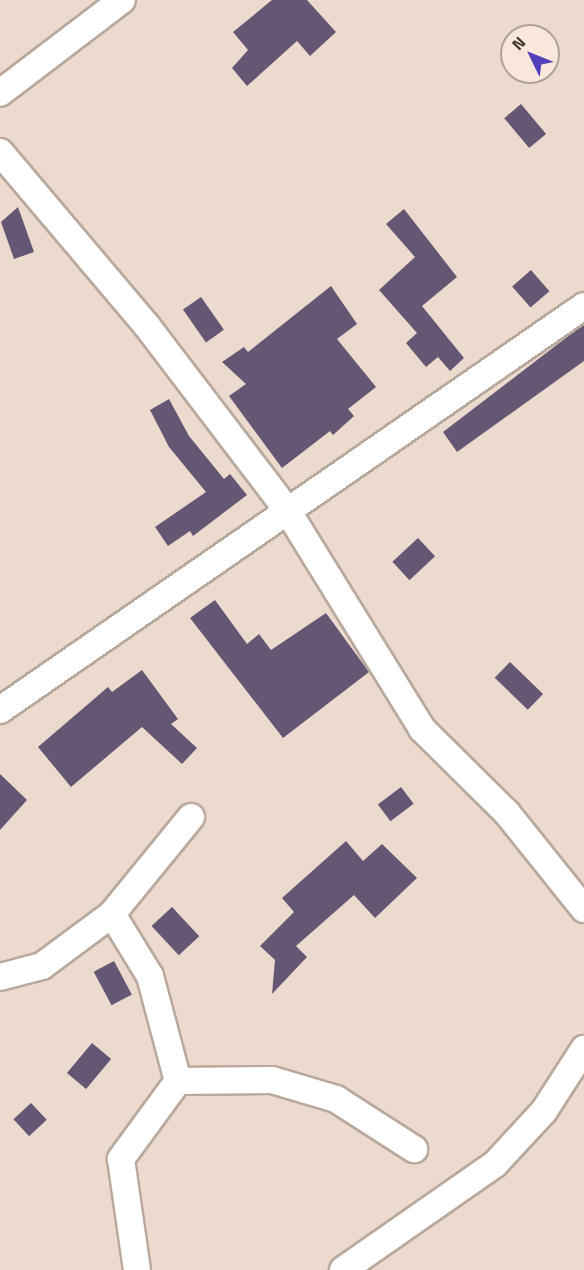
<!DOCTYPE html>
<style>
body{margin:0}
#map{position:relative;width:584px;height:1270px;overflow:hidden;background:#eddace;font-family:"Titillium Web",sans-serif}
div>[style]{position:absolute}
.building>*{inset:0;background:#645773;transform-origin:0 0}
.roads{filter:drop-shadow(2px 0 #b9a89c) drop-shadow(-2px 0 #b9a89c) drop-shadow(0 2px #b9a89c) drop-shadow(0 -2px #b9a89c)}
.street>*{height:26px;margin:-13px;padding:0 13px;transform-origin:13px;border-radius:13px;background:#fff}
span{translate:-50% -50%;white-space:nowrap;text-align:center;line-height:1.15;-webkit-text-stroke:6px #fae7db;paint-order:stroke}
.north{position:absolute;left:500px;top:24px;width:60px;height:60px;box-sizing:border-box;background:#fae7db;border:2px solid #b0a198;border-radius:50%;rotate:313deg;font-size:16px;font-weight:700;line-height:24px;text-align:center;color:#403833}
.north::after{content:'';display:block;margin:auto;width:21px;height:27px;background:#5240b8;clip-path:polygon(50% 0,100% 100%,50% 72%,0 100%)}
</style>
<div id="map">
<div class="building">
<i style="clip-path:polygon(272px 0,307px 0,336px 32px,310px 56px,297px 41px,247px 86px,232px 68px,248px 50px,233px 32px)"></i>
<i style="left:521px;top:104px;width:39px;height:22px;rotate:50deg"></i>
<i style="clip-path:polygon(18px 207px,34px 252px,14px 259px,1px 222px)"></i>
<i style="clip-path:polygon(404px 209px,457px 277px,422px 306px,464px 358px,450px 371px,438px 357px,426px 367px,406px 343px,417px 333px,379px 290px,415px 257px,386px 224px)"></i>
<i style="left:531px;top:270px;width:28px;height:25px;rotate:49deg"></i>
<i style="clip-path:polygon(331px 286px,357px 324px,337px 339px,376px 387px,348px 409px,354px 416px,333px 435px,330px 431px,282px 468px,229px 396px,246px 384px,222px 362px,244px 347px,248px 352px)"></i>
<i style="left:201px;top:297px;width:40px;height:22px;rotate:55deg"></i>
<i style="clip-path:polygon(584px 324px,584px 361px,457px 452px,443px 432px)"></i>
<i style="clip-path:polygon(169px 399px,189px 436px,224px 479px,230px 474px,247px 495px,193px 536px,190px 531px,168px 546px,155px 527px,206px 492px,169px 447px,150px 410px)"></i>
<i style="left:418px;top:538px;width:25px;height:35px;rotate:47deg"></i>
<i style="clip-path:polygon(215px 600px,247px 644px,259px 634px,271px 650px,326px 613px,369px 672px,283px 738px,190px 618px)"></i>
<i style="left:510px;top:662px;width:46px;height:22px;rotate:44deg"></i>
<i style="clip-path:polygon(142px 670px,178px 719px,171px 724px,197px 748px,182px 764px,142px 727px,71px 787px,38px 747px,108px 687px,112px 692px)"></i>
<i style="clip-path:polygon(0 774px,27px 800px,0 830px)"></i>
<i style="left:401px;top:787px;width:21px;height:29px;rotate:53deg"></i>
<i style="clip-path:polygon(346px 841px,363px 861px,382px 844px,417px 878px,375px 918px,354px 895px,296px 946px,307px 957px,272px 994px,275px 960px,260px 946px,294px 912px,282px 898px)"></i>
<i style="left:172px;top:907px;width:40px;height:28px;rotate:47deg"></i>
<i style="left:114px;top:961px;width:38px;height:23px;rotate:62deg"></i>
<i style="left:92px;top:1043px;width:25px;height:39px;rotate:40deg"></i>
<i style="left:31px;top:1103px;width:23px;height:24px;rotate:47deg"></i>
</div>
<div class="roads">
<div class="street">
<i style="left:0;top:93px;width:153px;rotate:-37.3deg"></i>
<i style="left:0;top:152px;width:228px;rotate:49.8deg"></i>
<i style="left:147px;top:326px;width:231px;rotate:52.7deg"></i>
<i style="left:287px;top:510px;width:257px;rotate:58.3deg"></i>
<i style="left:422px;top:729px;width:120px;rotate:44.7deg"></i>
<i style="left:507px;top:813px;width:123px;rotate:51.3deg"></i>
<i style="left:0;top:710px;width:710px;rotate:-34.67deg"></i>
<i style="left:112px;top:914px;width:73px;rotate:58.5deg"></i>
<i style="left:150px;top:976px;width:109px;rotate:75.1deg"></i>
<i style="left:178px;top:1081px;width:97px;rotate:126.2deg"></i>
<i style="left:121px;top:1159px;width:112px;rotate:81.8deg"></i>
<i style="left:0;top:977px;width:43px;rotate:-14.7deg"></i>
<i style="left:42px;top:966px;width:87px;rotate:-36.6deg"></i>
<i style="left:112px;top:914px;width:125px;rotate:-50.8deg"></i>
<i style="left:178px;top:1081px;width:94px;rotate:-0.6deg"></i>
<i style="left:272px;top:1080px;width:67px;rotate:16.5deg"></i>
<i style="left:336px;top:1099px;width:93px;rotate:32.7deg"></i>
<i style="left:343px;top:1270px;width:185px;rotate:-34.9deg"></i>
<i style="left:495px;top:1164px;width:72px;rotate:-47.2deg"></i>
<i style="left:544px;top:1111px;width:74px;rotate:-57.2deg"></i>
</div>
</div>
<div class="north">N</div>
</div>
